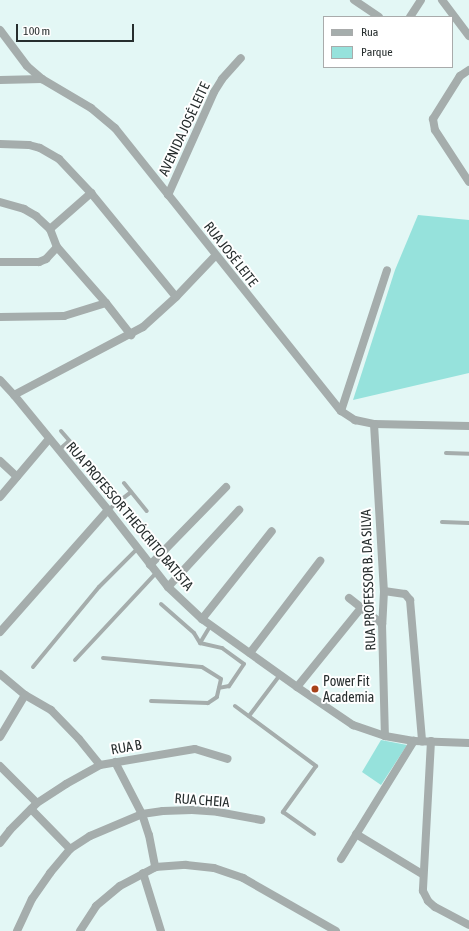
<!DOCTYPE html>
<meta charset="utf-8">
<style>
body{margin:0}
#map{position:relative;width:469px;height:931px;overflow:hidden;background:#e3f7f5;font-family:"Asap Condensed",sans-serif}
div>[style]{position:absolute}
.green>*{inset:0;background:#96e2dc}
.service>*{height:4px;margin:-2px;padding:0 2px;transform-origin:2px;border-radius:2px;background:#a5adac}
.minor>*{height:8px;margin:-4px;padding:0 4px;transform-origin:4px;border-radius:4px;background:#a5adac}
.dots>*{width:11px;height:11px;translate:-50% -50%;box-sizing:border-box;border:2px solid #fff;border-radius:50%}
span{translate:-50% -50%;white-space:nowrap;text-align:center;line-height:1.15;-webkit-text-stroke:4px #fff;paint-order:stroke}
.street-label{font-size:14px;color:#272e2e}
.poi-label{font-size:14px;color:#272e2e}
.left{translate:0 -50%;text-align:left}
.legend{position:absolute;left:323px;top:16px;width:130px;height:52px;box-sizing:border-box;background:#fff;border:1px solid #a9abab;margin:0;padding:5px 7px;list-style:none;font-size:12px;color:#272e2e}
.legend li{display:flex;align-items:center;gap:8px;height:20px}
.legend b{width:20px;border:1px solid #a9abab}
.scale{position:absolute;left:16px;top:24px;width:118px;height:18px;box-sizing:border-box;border:2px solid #272e2e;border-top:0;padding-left:5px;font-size:12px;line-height:14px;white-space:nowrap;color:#272e2e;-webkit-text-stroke:3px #fff;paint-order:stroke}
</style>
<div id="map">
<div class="green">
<i style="clip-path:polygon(418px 215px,469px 220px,469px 373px,353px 400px,395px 270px)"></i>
<i style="clip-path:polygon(381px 740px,407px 745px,381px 785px,362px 772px)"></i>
</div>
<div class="service">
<i style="left:61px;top:431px;width:20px;rotate:49deg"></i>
<i style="left:59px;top:450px;width:13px;rotate:-42deg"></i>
<i style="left:446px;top:453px;width:23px;rotate:2deg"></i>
<i style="left:124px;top:483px;width:36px;rotate:51deg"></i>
<i style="left:108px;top:510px;width:29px;rotate:-38deg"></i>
<i style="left:442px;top:522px;width:27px;rotate:2deg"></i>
<i style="left:161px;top:604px;width:44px;rotate:41.3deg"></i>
<i style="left:194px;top:633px;width:12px;rotate:59deg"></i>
<i style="left:200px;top:643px;width:23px;rotate:13deg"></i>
<i style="left:222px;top:648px;width:27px;rotate:36deg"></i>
<i style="left:244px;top:664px;width:27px;rotate:124deg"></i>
<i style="left:229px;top:686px;width:10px;rotate:169deg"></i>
<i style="left:200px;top:643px;width:21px;rotate:-59deg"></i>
<i style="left:103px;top:658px;width:99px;rotate:5.2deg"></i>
<i style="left:202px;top:667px;width:22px;rotate:32deg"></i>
<i style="left:221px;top:679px;width:18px;rotate:103deg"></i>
<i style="left:217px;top:697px;width:11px;rotate:146deg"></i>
<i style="left:208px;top:703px;width:57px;rotate:-178deg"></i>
<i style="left:75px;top:660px;width:119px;rotate:-47deg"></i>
<i style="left:33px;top:667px;width:104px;rotate:-50.5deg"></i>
<i style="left:99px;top:587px;width:55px;rotate:-45deg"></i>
<i style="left:235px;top:706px;width:101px;rotate:36.5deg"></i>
<i style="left:316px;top:766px;width:57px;rotate:125.7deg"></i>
<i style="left:283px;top:812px;width:38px;rotate:35deg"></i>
<i style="left:249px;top:716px;width:51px;rotate:-52.9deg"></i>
</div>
<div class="minor">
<i style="left:354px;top:0;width:30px;rotate:34deg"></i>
<i style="left:442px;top:0;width:45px;rotate:53.1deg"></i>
<i style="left:410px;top:17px;width:20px;rotate:-57deg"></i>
<i style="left:0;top:30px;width:45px;rotate:53.1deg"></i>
<i style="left:27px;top:66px;width:20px;rotate:41deg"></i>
<i style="left:42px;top:79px;width:57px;rotate:30.6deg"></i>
<i style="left:91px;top:108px;width:31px;rotate:40deg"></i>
<i style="left:115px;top:128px;width:362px;rotate:51.4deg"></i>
<i style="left:341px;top:411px;width:17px;rotate:33deg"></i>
<i style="left:355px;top:420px;width:19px;rotate:12deg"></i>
<i style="left:374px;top:424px;width:95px;rotate:1.2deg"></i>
<i style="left:469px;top:70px;width:11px;rotate:146deg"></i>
<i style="left:460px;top:76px;width:51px;rotate:122.1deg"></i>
<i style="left:433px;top:119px;width:11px;rotate:80deg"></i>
<i style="left:435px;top:130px;width:62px;rotate:56.8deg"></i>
<i style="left:0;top:80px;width:42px;rotate:-1.4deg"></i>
<i style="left:0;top:144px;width:29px;rotate:2deg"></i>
<i style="left:29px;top:145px;width:11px;rotate:15deg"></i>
<i style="left:40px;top:148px;width:22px;rotate:30deg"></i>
<i style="left:59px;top:159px;width:47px;rotate:46.7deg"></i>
<i style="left:91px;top:193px;width:134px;rotate:50.7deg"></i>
<i style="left:168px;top:195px;width:113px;rotate:-65.9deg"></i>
<i style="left:214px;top:92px;width:15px;rotate:-58deg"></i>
<i style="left:222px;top:79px;width:28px;rotate:-48deg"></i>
<i style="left:0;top:202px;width:25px;rotate:16deg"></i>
<i style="left:24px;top:209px;width:14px;rotate:30deg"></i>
<i style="left:36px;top:216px;width:19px;rotate:43deg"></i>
<i style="left:50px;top:229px;width:19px;rotate:69deg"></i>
<i style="left:57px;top:247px;width:74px;rotate:48.8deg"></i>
<i style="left:106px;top:303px;width:41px;rotate:52deg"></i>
<i style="left:50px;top:229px;width:55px;rotate:-41.3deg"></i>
<i style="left:0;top:262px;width:39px"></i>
<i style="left:39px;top:262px;width:8px;rotate:-23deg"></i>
<i style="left:46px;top:259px;width:16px;rotate:-47deg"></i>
<i style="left:0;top:317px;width:64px;rotate:-0.9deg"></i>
<i style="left:64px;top:316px;width:44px;rotate:-17.2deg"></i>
<i style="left:0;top:380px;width:21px;rotate:47deg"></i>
<i style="left:14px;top:395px;width:149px;rotate:50.7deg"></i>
<i style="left:108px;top:510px;width:98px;rotate:52.1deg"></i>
<i style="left:168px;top:587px;width:47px;rotate:43.3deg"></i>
<i style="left:202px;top:619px;width:117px;rotate:35.6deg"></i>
<i style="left:297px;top:687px;width:68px;rotate:34.2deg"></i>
<i style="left:353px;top:725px;width:34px;rotate:19deg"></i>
<i style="left:385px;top:736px;width:29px;rotate:10deg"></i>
<i style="left:414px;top:741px;width:55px;rotate:2.1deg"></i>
<i style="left:14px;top:395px;width:146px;rotate:-27.8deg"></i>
<i style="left:143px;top:327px;width:45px;rotate:-42.3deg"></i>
<i style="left:176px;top:297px;width:57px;rotate:-46.4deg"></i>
<i style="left:341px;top:411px;width:148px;rotate:-71.9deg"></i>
<i style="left:374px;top:424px;width:167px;rotate:86.6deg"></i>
<i style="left:384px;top:591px;width:33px;rotate:93deg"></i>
<i style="left:382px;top:624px;width:112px;rotate:88.5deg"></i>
<i style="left:0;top:461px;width:23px;rotate:43deg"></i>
<i style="left:0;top:497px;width:76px;rotate:-49.8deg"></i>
<i style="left:150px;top:565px;width:109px;rotate:-45.7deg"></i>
<i style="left:168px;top:587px;width:105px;rotate:-47.3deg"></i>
<i style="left:384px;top:591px;width:21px;rotate:8deg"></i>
<i style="left:405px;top:594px;width:8px;rotate:50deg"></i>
<i style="left:410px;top:600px;width:142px;rotate:85.1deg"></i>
<i style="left:349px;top:598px;width:42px;rotate:38.2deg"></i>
<i style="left:202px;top:619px;width:112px;rotate:-51.5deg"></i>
<i style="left:0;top:632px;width:163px;rotate:-48.5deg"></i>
<i style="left:250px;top:653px;width:116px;rotate:-52.7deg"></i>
<i style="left:0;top:674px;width:33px;rotate:40deg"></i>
<i style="left:25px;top:695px;width:30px;rotate:30deg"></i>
<i style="left:51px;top:710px;width:40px;rotate:46deg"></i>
<i style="left:79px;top:739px;width:33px;rotate:51deg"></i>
<i style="left:297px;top:687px;width:102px;rotate:-51deg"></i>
<i style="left:0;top:737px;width:49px;rotate:-59.2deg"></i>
<i style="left:431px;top:741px;width:150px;rotate:93.1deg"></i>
<i style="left:423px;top:891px;width:11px;rotate:63deg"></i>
<i style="left:428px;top:901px;width:9px;rotate:41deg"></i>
<i style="left:435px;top:907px;width:38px;rotate:28deg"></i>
<i style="left:115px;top:762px;width:59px;rotate:62.6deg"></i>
<i style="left:142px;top:814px;width:22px;rotate:72deg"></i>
<i style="left:149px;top:835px;width:33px;rotate:79deg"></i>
<i style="left:0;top:766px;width:52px;rotate:45deg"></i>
<i style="left:31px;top:809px;width:56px;rotate:45.7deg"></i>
<i style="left:356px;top:834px;width:77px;rotate:31.2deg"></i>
<i style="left:0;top:843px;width:16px;rotate:-52deg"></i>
<i style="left:10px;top:830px;width:38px;rotate:-45deg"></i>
<i style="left:37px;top:803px;width:35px;rotate:-33deg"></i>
<i style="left:66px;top:784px;width:39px;rotate:-29deg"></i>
<i style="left:100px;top:765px;width:96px;rotate:-9.6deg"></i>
<i style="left:195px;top:749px;width:34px;rotate:17deg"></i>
<i style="left:341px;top:859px;width:139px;rotate:-58.3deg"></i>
<i style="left:143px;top:873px;width:61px;rotate:72.8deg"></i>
<i style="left:17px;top:931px;width:35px;rotate:-65deg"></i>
<i style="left:32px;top:899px;width:32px;rotate:-55deg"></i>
<i style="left:50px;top:873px;width:31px;rotate:-50deg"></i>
<i style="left:70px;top:849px;width:24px;rotate:-33deg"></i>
<i style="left:90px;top:836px;width:56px;rotate:-22.9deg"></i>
<i style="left:142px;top:814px;width:21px;rotate:-8deg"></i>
<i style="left:163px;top:811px;width:29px;rotate:-2deg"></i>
<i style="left:192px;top:810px;width:26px;rotate:4deg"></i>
<i style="left:218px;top:812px;width:44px;rotate:10.5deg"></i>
<i style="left:80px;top:931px;width:30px;rotate:-57deg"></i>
<i style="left:96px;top:906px;width:31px;rotate:-40deg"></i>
<i style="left:120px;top:886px;width:40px;rotate:-28deg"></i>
<i style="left:155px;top:867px;width:31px;rotate:-4deg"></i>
<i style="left:186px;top:865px;width:28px;rotate:6deg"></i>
<i style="left:214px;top:868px;width:31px;rotate:19deg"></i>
<i style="left:243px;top:878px;width:107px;rotate:29.7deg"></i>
</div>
<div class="dots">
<i style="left:315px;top:689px;background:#a74119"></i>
</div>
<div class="street-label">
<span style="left:184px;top:129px;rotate:-65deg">AVENIDA JOSÉ LEITE</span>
<span style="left:231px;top:254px;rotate:52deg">RUA JOSÉ LEITE</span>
<span style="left:130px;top:516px;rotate:50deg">RUA PROFESSOR THEÓCRITO BATISTA</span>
<span style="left:368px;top:580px;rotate:-92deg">RUA PROFESSOR B. DA SILVA</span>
<span style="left:126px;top:747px;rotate:-10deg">RUA B</span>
<span style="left:202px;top:800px;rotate:4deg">RUA CHEIA</span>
</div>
<div class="poi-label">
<span class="left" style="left:323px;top:689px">Power Fit<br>Academia</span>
</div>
<ul class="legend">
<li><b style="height:5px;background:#a5adac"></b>Rua</li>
<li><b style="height:11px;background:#96e2dc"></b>Parque</li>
</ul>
<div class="scale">100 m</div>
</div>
